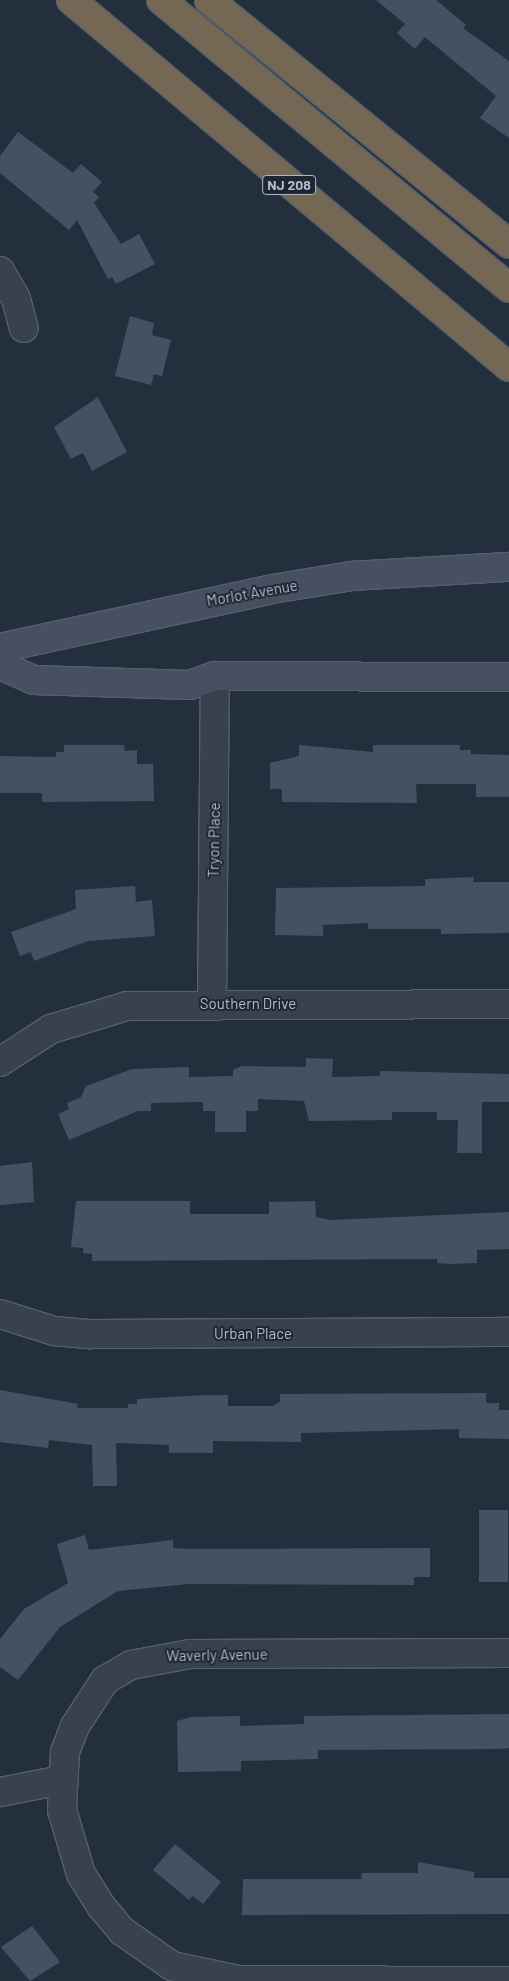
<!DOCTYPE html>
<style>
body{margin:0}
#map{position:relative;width:509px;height:1981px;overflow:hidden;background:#242f3e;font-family:Barlow,sans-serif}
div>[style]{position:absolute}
.building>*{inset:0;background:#455162;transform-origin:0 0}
.roads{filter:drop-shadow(1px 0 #565f6c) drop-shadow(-1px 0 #565f6c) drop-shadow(0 1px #565f6c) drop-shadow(0 -1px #565f6c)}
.street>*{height:28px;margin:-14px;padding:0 14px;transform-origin:14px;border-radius:14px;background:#38414e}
.secondary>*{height:28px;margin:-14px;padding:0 14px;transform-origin:14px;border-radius:14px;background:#465061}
.highway>*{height:28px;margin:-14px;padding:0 14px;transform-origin:14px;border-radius:14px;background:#746855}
span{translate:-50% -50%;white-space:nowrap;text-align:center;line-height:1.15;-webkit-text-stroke:4px #1d2633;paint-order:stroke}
.shield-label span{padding:1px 4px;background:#1d2633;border:1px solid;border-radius:4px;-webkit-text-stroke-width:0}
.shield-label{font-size:14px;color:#b4bcc9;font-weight:700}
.street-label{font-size:15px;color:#b4bcc9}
</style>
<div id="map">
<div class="building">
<i style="clip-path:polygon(376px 0,436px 0,466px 25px,463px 28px,509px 61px,509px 138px,480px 118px,496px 96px,425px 37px,415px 49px,397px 33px,405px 24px)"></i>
<i style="clip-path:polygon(18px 132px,73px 173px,81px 164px,102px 182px,93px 192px,99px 197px,94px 203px,121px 244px,139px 234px,155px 264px,116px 284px,112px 277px,108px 279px,77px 220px,69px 230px,0 173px,0 156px)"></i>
<i style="clip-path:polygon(130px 316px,154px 323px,152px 335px,171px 340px,162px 376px,154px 374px,151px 385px,115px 376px)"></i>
<i style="clip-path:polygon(98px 397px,127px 452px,92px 471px,83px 453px,71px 459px,54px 427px)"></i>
<i style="clip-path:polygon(64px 745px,124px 745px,125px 751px,137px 750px,137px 764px,153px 764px,154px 801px,42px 802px,42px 793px,0 793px,0 756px,56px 757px,56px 752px,64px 752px)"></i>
<i style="clip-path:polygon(299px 745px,373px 752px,373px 745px,460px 745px,460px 750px,471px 750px,471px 754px,509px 755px,509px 797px,476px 797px,476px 784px,416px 784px,417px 803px,282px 802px,282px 789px,270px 789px,270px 763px,299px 756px)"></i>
<i style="clip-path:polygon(474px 877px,473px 882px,509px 882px,509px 933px,441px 934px,441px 929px,368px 929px,368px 923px,323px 925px,323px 936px,275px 935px,276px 888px,425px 886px,425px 879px)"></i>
<i style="clip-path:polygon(135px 886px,136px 902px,152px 900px,155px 936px,88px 941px,34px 961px,31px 952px,20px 956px,11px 932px,76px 909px,75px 890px)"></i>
<i style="clip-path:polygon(306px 1058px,333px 1059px,332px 1077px,380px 1076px,380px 1071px,509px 1074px,509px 1102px,482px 1102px,482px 1153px,457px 1153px,458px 1120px,437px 1120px,437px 1112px,392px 1112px,392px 1120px,309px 1121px,304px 1101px,258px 1099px,258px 1111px,246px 1111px,246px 1132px,215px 1132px,215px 1111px,203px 1111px,203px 1102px,151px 1103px,151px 1111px,138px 1111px,69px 1140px,58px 1114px,69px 1109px,67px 1103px,81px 1097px,86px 1086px,132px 1069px,189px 1067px,189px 1077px,233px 1076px,233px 1070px,241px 1066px,306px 1067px)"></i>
<i style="clip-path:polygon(32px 1162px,34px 1202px,0 1205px,0 1166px)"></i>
<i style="clip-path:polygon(76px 1201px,190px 1201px,190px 1214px,269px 1214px,269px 1202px,315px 1201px,316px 1217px,330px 1220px,509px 1212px,509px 1249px,477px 1250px,477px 1263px,451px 1264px,437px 1263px,437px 1259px,92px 1261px,92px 1254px,83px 1253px,83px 1248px,71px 1247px)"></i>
<i style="clip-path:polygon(0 1390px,78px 1404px,77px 1408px,128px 1408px,128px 1404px,137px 1404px,137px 1399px,206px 1395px,228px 1395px,228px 1406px,273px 1406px,280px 1402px,280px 1394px,486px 1393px,486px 1403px,499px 1403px,499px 1410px,509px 1410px,509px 1439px,459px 1438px,459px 1429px,301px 1433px,301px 1442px,213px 1441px,213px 1453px,169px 1453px,169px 1445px,116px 1443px,117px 1486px,93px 1486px,92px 1445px,49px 1440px,48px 1448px,0 1442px)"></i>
<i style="left:479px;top:1510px;width:29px;height:72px"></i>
<i style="clip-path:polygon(85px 1535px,89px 1550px,173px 1540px,173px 1548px,187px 1549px,430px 1548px,430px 1577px,414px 1577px,414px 1585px,189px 1584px,118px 1591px,60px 1627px,18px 1680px,0 1667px,0 1639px,24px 1609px,68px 1583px,57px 1544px)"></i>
<i style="clip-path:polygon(509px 1714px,509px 1748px,503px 1749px,318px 1750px,318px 1759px,241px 1761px,241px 1771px,178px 1772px,177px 1721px,191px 1717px,240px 1716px,240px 1726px,304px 1724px,304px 1716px)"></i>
<i style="clip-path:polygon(175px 1844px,221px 1882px,203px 1904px,193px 1896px,189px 1900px,153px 1870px)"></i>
<i style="clip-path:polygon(418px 1862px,474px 1872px,474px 1878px,509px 1878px,509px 1914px,242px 1915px,243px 1879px,362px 1879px,361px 1873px,418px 1873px)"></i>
<i style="clip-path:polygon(32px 1926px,60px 1962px,30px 1981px,1px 1947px)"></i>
</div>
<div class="roads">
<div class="street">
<i style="left:0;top:271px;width:32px;rotate:60deg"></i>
<i style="left:16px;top:299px;width:30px;rotate:75deg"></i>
<i style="left:212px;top:1004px;width:328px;rotate:-89.5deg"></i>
<i style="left:0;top:1062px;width:61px;rotate:-32.9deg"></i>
<i style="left:51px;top:1029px;width:79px;rotate:-16.8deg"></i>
<i style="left:127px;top:1006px;width:382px;rotate:-0.3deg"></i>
<i style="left:0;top:1314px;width:57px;rotate:17.5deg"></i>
<i style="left:54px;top:1331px;width:37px;rotate:5deg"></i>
<i style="left:91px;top:1334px;width:418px;rotate:-0.3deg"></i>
<i style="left:509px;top:1653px;width:319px;rotate:179.8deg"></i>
<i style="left:190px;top:1654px;width:60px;rotate:169.4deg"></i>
<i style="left:131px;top:1665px;width:30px;rotate:150deg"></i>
<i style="left:105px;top:1680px;width:55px;rotate:123.1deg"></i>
<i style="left:75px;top:1726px;width:28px;rotate:111deg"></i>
<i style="left:65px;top:1752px;width:58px;rotate:93deg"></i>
<i style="left:62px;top:1810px;width:67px;rotate:73.5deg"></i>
<i style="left:81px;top:1874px;width:38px;rotate:58deg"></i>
<i style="left:101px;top:1906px;width:33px;rotate:50deg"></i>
<i style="left:122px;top:1931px;width:61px;rotate:35deg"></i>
<i style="left:172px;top:1966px;width:68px;rotate:11.8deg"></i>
<i style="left:239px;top:1980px;width:270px;rotate:0.2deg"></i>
<i style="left:0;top:1792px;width:63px;rotate:-11deg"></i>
</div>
<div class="secondary">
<i style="left:0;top:648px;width:278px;rotate:-12.2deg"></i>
<i style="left:272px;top:589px;width:80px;rotate:-9.3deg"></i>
<i style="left:351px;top:576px;width:158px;rotate:-3.3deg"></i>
<i style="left:0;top:665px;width:37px;rotate:24deg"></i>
<i style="left:34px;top:680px;width:156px;rotate:1.8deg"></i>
<i style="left:190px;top:685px;width:27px;rotate:-20deg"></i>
<i style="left:215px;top:676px;width:294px;rotate:0.2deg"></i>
</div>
<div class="highway">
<i style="left:71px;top:0;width:571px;rotate:39.96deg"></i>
<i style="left:161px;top:0;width:452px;rotate:39.6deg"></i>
<i style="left:209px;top:0;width:387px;rotate:39.1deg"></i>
</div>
</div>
<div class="shield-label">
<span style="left:289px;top:185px">NJ 208</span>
</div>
<div class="street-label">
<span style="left:252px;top:593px;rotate:-10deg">Morlot Avenue</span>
<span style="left:214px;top:840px;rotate:-89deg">Tryon Place</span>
<span style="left:248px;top:1004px">Southern Drive</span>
<span style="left:253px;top:1334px">Urban Place</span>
<span style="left:217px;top:1655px;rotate:-1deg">Waverly Avenue</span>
</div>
</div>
